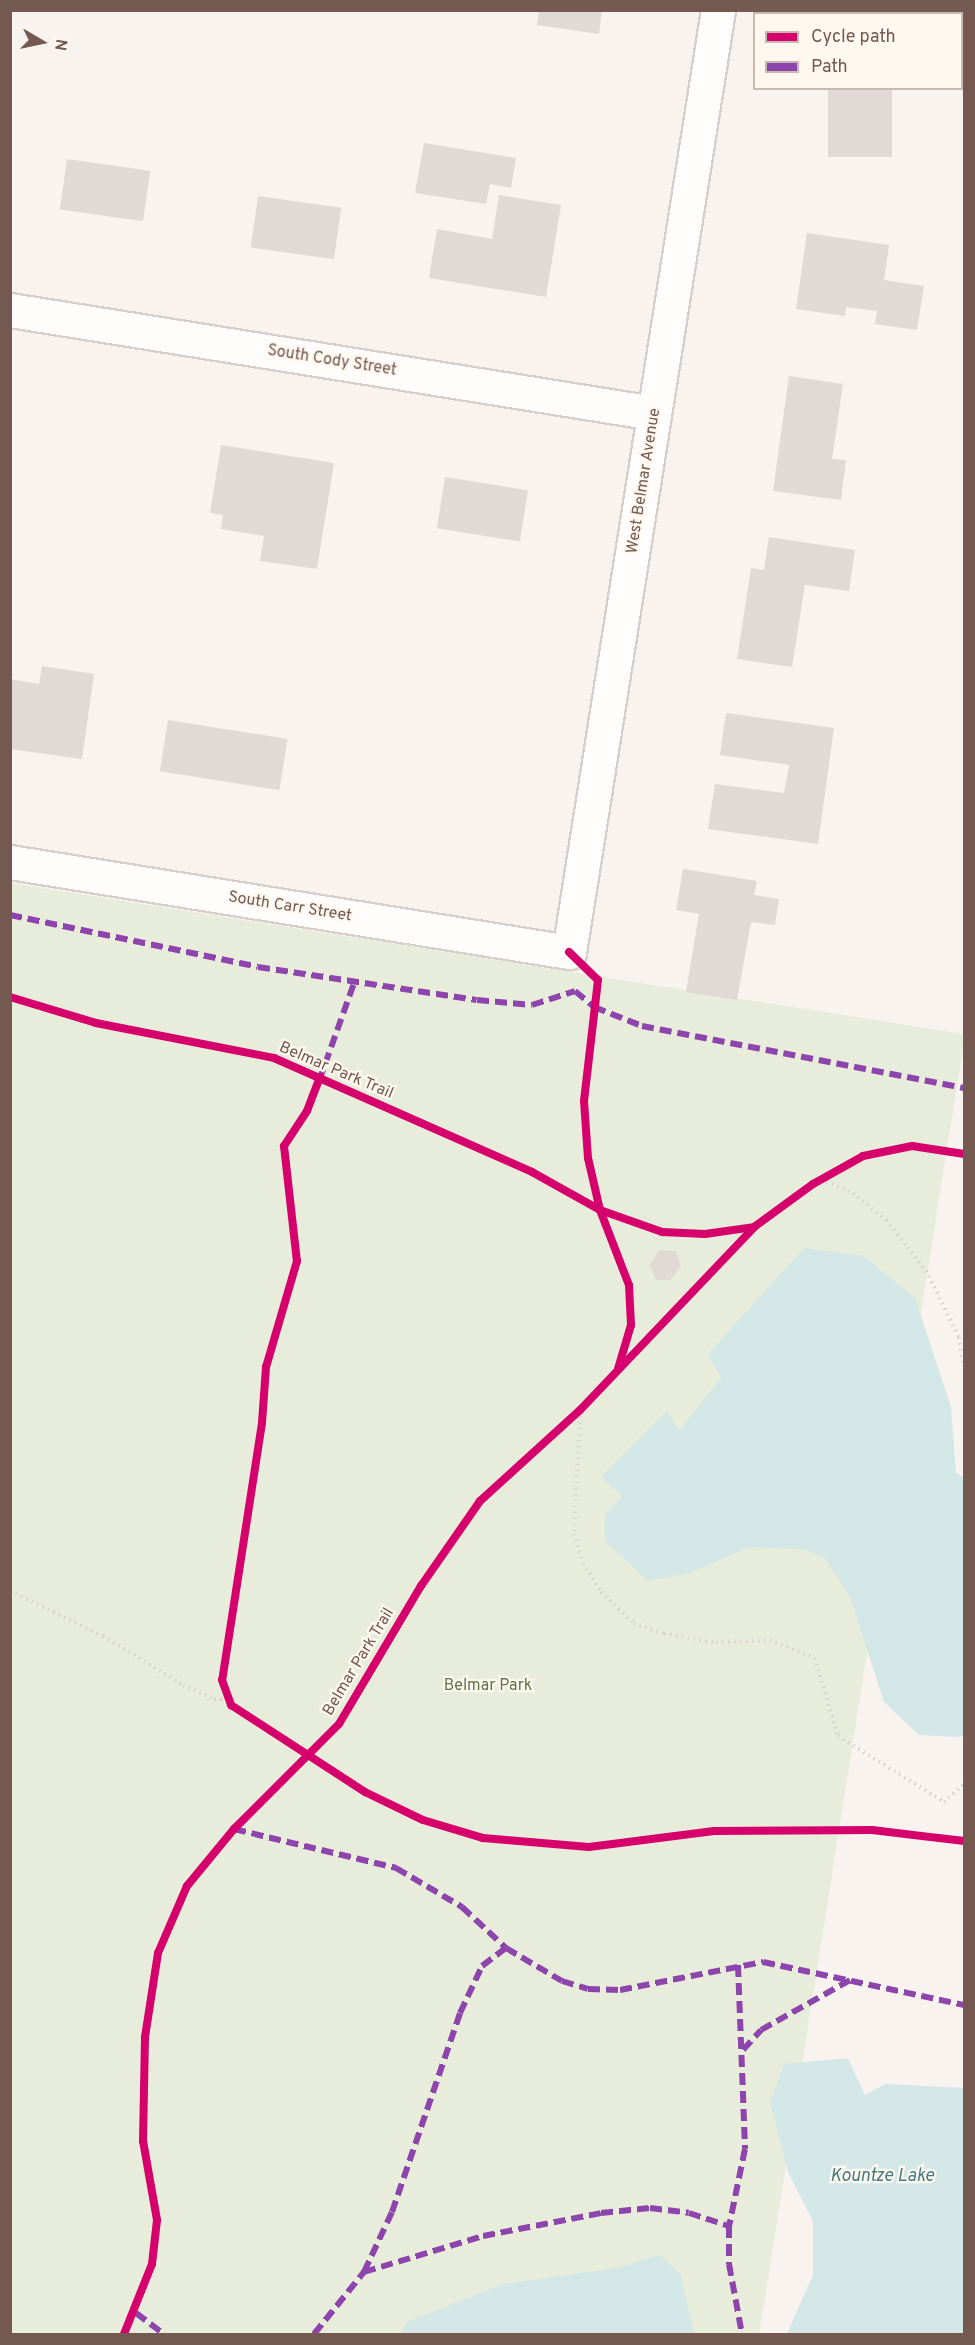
<!DOCTYPE html>
<style>
body{margin:0}
#map{position:relative;width:975px;height:2345px;overflow:hidden;background:#f8f3ee;font-family:Overpass,sans-serif}
div>[style]{position:absolute}
.green>*{inset:0;background:#e7edda;transform-origin:0 0}
.water>*{inset:0;background:#d2e7e6}
.building>*{inset:0;background:#e1d9d4;transform-origin:0 0}
.path>*{height:4px;margin-top:-2px;transform-origin:0;background:repeating-linear-gradient(90deg,#dad2d0 0 1.5px,transparent 0 6px)}
.roads{filter:drop-shadow(2px 0 #d6cfcb) drop-shadow(-2px 0 #d6cfcb) drop-shadow(0 2px #d6cfcb) drop-shadow(0 -2px #d6cfcb)}
.minor>*{height:33px;margin:-16.5px;padding:0 16.5px;transform-origin:16.5px;border-radius:16.5px;background:#fefdfc}
.quiet>*{height:6px;margin-top:-3px;transform-origin:0;background:repeating-linear-gradient(90deg,#8e44ad 0 12px,transparent 0 18px)}
.cycleway>*{height:8px;margin:-4px;padding:0 4px;transform-origin:4px;border-radius:4px;background:#d6006c}
span{translate:-50% -50%;white-space:nowrap;text-align:center;line-height:1.15;-webkit-text-stroke:4.5px #fef8f1;paint-order:stroke}
.street-label{font-size:16px;color:#745950}
.park-label{font-size:16px;color:#5c7849}
.water-label{font-size:18px;color:#487b7e;font-style:italic}
.frame{position:absolute;inset:0;border:12px solid #745950;pointer-events:none}
.legend{position:absolute;left:753px;top:12px;width:210px;height:78px;box-sizing:border-box;background:#fef8f1;border:2px solid #c7b8b1;margin:0;padding:8px 10px;list-style:none;font-size:18px;color:#745950}
.legend li{display:flex;align-items:center;gap:12px;height:30px}
.legend b{width:30px;border:2px solid #c7b8b1}
.north{position:absolute;left:12px;top:12px;width:60px;height:60px;-webkit-text-stroke:4px #fef8f1;paint-order:stroke;rotate:99deg;font-size:16px;font-weight:700;line-height:24px;text-align:center;color:#745950}
.north::after{content:'';display:block;margin:auto;width:21px;height:27px;background:#745950;clip-path:polygon(50% 0,100% 100%,50% 72%,0 100%)}
</style>
<div id="map">
<div class="green">
<i style="left:10px;top:883px;width:967px;height:1451px;rotate:9deg"></i>
</div>
<div class="water">
<i style="clip-path:polygon(804px 1248px,864px 1256px,915px 1298px,951px 1407px,956px 1473px,964px 1478px,964px 1735px,960px 1737px,919px 1735px,884px 1702px,850px 1597px,825px 1558px,801px 1549px,748px 1547px,691px 1573px,648px 1581px,605px 1541px,605px 1515px,622px 1496px,601px 1477px,667px 1411px,679px 1431px,721px 1378px,708px 1354px)"></i>
<i style="clip-path:polygon(848px 2058px,865px 2095px,885px 2084px,964px 2088px,964px 2334px,787px 2334px,813px 2275px,813px 2221px,788px 2172px,770px 2103px,784px 2064px)"></i>
<i style="clip-path:polygon(660px 2255px,681px 2275px,694px 2334px,400px 2334px,407px 2322px,503px 2284px,617px 2268px)"></i>
</div>
<div class="building">
<i style="clip-path:polygon(539px 10px,602px 10px,599px 34px,537px 25px)"></i>
<i style="left:828px;top:88px;width:64px;height:69px"></i>
<i style="clip-path:polygon(424px 143px,516px 158px,511px 188px,490px 184px,486px 204px,415px 193px)"></i>
<i style="left:67px;top:159px;width:84px;height:51px;rotate:8deg"></i>
<i style="clip-path:polygon(499px 195px,561px 205px,546px 297px,429px 278px,437px 229px,492px 239px)"></i>
<i style="left:258px;top:196px;width:84px;height:52px;rotate:8deg"></i>
<i style="clip-path:polygon(807px 233px,889px 245px,884px 280px,924px 286px,917px 330px,875px 324px,877px 311px,846px 307px,845px 316px,796px 309px)"></i>
<i style="clip-path:polygon(789px 376px,843px 384px,832px 459px,846px 460px,841px 500px,773px 491px)"></i>
<i style="clip-path:polygon(221px 445px,334px 463px,317px 569px,260px 561px,264px 536px,221px 529px,223px 515px,210px 513px)"></i>
<i style="left:445px;top:477px;width:84px;height:52px;rotate:9deg"></i>
<i style="clip-path:polygon(769px 537px,855px 550px,849px 591px,805px 585px,792px 667px,737px 659px,751px 568px,764px 570px)"></i>
<i style="clip-path:polygon(42px 666px,94px 674px,82px 759px,10px 749px,10px 679px,39px 684px)"></i>
<i style="clip-path:polygon(726px 713px,834px 728px,818px 844px,708px 829px,715px 784px,784px 793px,789px 765px,720px 755px)"></i>
<i style="left:168px;top:720px;width:121px;height:52px;rotate:9deg"></i>
<i style="clip-path:polygon(683px 869px,757px 881px,754px 895px,779px 899px,775px 925px,751px 922px,737px 1000px,686px 992px,699px 914px,676px 910px)"></i>
<i style="clip-path:polygon(659px 1250px,676px 1251px,681px 1266px,670px 1280px,656px 1280px,650px 1265px)"></i>
</div>
<div class="path">
<i style="left:821px;top:1179px;width:35px;rotate:24deg"></i>
<i style="left:853px;top:1193px;width:43px;rotate:39.3deg"></i>
<i style="left:886px;top:1220px;width:35px;rotate:51deg"></i>
<i style="left:908px;top:1247px;width:36px;rotate:54deg"></i>
<i style="left:929px;top:1276px;width:68px;rotate:63.8deg"></i>
<i style="left:959px;top:1337px;width:30px;rotate:81deg"></i>
<i style="left:580px;top:1410px;width:124px;rotate:92.8deg"></i>
<i style="left:574px;top:1534px;width:30px;rotate:73deg"></i>
<i style="left:583px;top:1563px;width:34px;rotate:58deg"></i>
<i style="left:601px;top:1592px;width:45px;rotate:43.2deg"></i>
<i style="left:634px;top:1623px;width:32px;rotate:20deg"></i>
<i style="left:664px;top:1634px;width:53px;rotate:8.7deg"></i>
<i style="left:716px;top:1642px;width:54px;rotate:-2.1deg"></i>
<i style="left:770px;top:1640px;width:48px;rotate:21.8deg"></i>
<i style="left:815px;top:1658px;width:81px;rotate:73.6deg"></i>
<i style="left:838px;top:1736px;width:125px;rotate:31.9deg"></i>
<i style="left:944px;top:1802px;width:27px;rotate:-42deg"></i>
<i style="left:10px;top:1591px;width:103px;rotate:25.8deg"></i>
<i style="left:103px;top:1636px;width:94px;rotate:31.5deg"></i>
<i style="left:183px;top:1685px;width:34px;rotate:24deg"></i>
<i style="left:214px;top:1699px;width:14px"></i>
</div>
<div class="roads">
<div class="minor">
<i style="left:10px;top:310px;width:652px;rotate:9.09deg"></i>
<i style="left:10px;top:862px;width:566px;rotate:9.15deg"></i>
<i style="left:569px;top:952px;width:954px;rotate:-81.01deg"></i>
</div>
</div>
<div class="quiet">
<i style="left:10px;top:915px;width:253px;rotate:11.8deg"></i>
<i style="left:258px;top:967px;width:221px;rotate:8.6deg"></i>
<i style="left:477px;top:1000px;width:55px;rotate:5.2deg"></i>
<i style="left:532px;top:1005px;width:45px;rotate:-18deg"></i>
<i style="left:575px;top:991px;width:25px;rotate:40deg"></i>
<i style="left:594px;top:1007px;width:52px;rotate:21.6deg"></i>
<i style="left:642px;top:1026px;width:328px;rotate:10.9deg"></i>
<i style="left:319px;top:1081px;width:104px;rotate:-70.3deg"></i>
<i style="left:234px;top:1829px;width:167px;rotate:13.5deg"></i>
<i style="left:396px;top:1868px;width:77px;rotate:30.6deg"></i>
<i style="left:462px;top:1907px;width:60px;rotate:43deg"></i>
<i style="left:506px;top:1948px;width:65px;rotate:30.5deg"></i>
<i style="left:562px;top:1981px;width:27px;rotate:17deg"></i>
<i style="left:588px;top:1989px;width:32px;rotate:2deg"></i>
<i style="left:620px;top:1990px;width:146px;rotate:-11.1deg"></i>
<i style="left:763px;top:1962px;width:206px;rotate:12.1deg"></i>
<i style="left:738px;top:1965px;width:184px;rotate:87.8deg"></i>
<i style="left:745px;top:2149px;width:79px;rotate:101.7deg"></i>
<i style="left:729px;top:2226px;width:38px;rotate:90deg"></i>
<i style="left:729px;top:2264px;width:71px;rotate:79.5deg"></i>
<i style="left:743px;top:2050px;width:27px;rotate:-48deg"></i>
<i style="left:761px;top:2030px;width:102px;rotate:-29.3deg"></i>
<i style="left:364px;top:2272px;width:124px;rotate:-16.8deg"></i>
<i style="left:483px;top:2236px;width:120px;rotate:-11deg"></i>
<i style="left:601px;top:2213px;width:49px;rotate:-5.8deg"></i>
<i style="left:650px;top:2208px;width:39px;rotate:7deg"></i>
<i style="left:689px;top:2213px;width:42px;rotate:18deg"></i>
<i style="left:136px;top:2313px;width:35px;rotate:37deg"></i>
<i style="left:314px;top:2334px;width:80px;rotate:-51.1deg"></i>
<i style="left:364px;top:2272px;width:66px;rotate:-65deg"></i>
<i style="left:392px;top:2212px;width:210px;rotate:-71.1deg"></i>
<i style="left:460px;top:2013px;width:52px;rotate:-64.9deg"></i>
<i style="left:482px;top:1966px;width:30px;rotate:-37deg"></i>
</div>
<div class="cycleway">
<i style="left:569px;top:952px;width:40px;rotate:44deg"></i>
<i style="left:598px;top:980px;width:122px;rotate:96.6deg"></i>
<i style="left:584px;top:1101px;width:57px;rotate:86deg"></i>
<i style="left:588px;top:1158px;width:53px;rotate:77deg"></i>
<i style="left:600px;top:1210px;width:80px;rotate:68.9deg"></i>
<i style="left:629px;top:1285px;width:40px;rotate:87.1deg"></i>
<i style="left:631px;top:1325px;width:46px;rotate:106.5deg"></i>
<i style="left:10px;top:997px;width:90px;rotate:16.8deg"></i>
<i style="left:96px;top:1023px;width:181px;rotate:11.1deg"></i>
<i style="left:274px;top:1058px;width:282px;rotate:23.8deg"></i>
<i style="left:532px;top:1172px;width:78px;rotate:29.2deg"></i>
<i style="left:600px;top:1210px;width:66px;rotate:19.5deg"></i>
<i style="left:662px;top:1232px;width:43px;rotate:2.7deg"></i>
<i style="left:705px;top:1234px;width:49px;rotate:-8.1deg"></i>
<i style="left:320px;top:1077px;width:36px;rotate:111deg"></i>
<i style="left:307px;top:1111px;width:42px;rotate:123.3deg"></i>
<i style="left:284px;top:1146px;width:116px;rotate:83.6deg"></i>
<i style="left:297px;top:1261px;width:110px;rotate:106.3deg"></i>
<i style="left:266px;top:1367px;width:56px;rotate:94.1deg"></i>
<i style="left:262px;top:1423px;width:260px;rotate:98.8deg"></i>
<i style="left:222px;top:1680px;width:27px;rotate:70deg"></i>
<i style="left:231px;top:1705px;width:160px;rotate:33deg"></i>
<i style="left:365px;top:1792px;width:64px;rotate:25.8deg"></i>
<i style="left:423px;top:1820px;width:63px;rotate:16.7deg"></i>
<i style="left:483px;top:1838px;width:106px;rotate:4.9deg"></i>
<i style="left:589px;top:1847px;width:126px;rotate:-7.3deg"></i>
<i style="left:714px;top:1831px;width:158px;rotate:-0.4deg"></i>
<i style="left:872px;top:1830px;width:93px;rotate:6.8deg"></i>
<i style="left:124px;top:2334px;width:75px;rotate:-68.2deg"></i>
<i style="left:152px;top:2264px;width:44px;rotate:-83.5deg"></i>
<i style="left:157px;top:2220px;width:80px;rotate:-100deg"></i>
<i style="left:143px;top:2141px;width:104px;rotate:-88.9deg"></i>
<i style="left:145px;top:2037px;width:85px;rotate:-81.2deg"></i>
<i style="left:158px;top:1953px;width:73px;rotate:-66.6deg"></i>
<i style="left:187px;top:1886px;width:74px;rotate:-50.5deg"></i>
<i style="left:234px;top:1829px;width:148px;rotate:-45deg"></i>
<i style="left:339px;top:1724px;width:161px;rotate:-59.3deg"></i>
<i style="left:421px;top:1586px;width:103px;rotate:-55.2deg"></i>
<i style="left:480px;top:1501px;width:135px;rotate:-42.3deg"></i>
<i style="left:580px;top:1410px;width:253px;rotate:-46.4deg"></i>
<i style="left:754px;top:1227px;width:73px;rotate:-36.1deg"></i>
<i style="left:813px;top:1184px;width:57px;rotate:-29.2deg"></i>
<i style="left:863px;top:1156px;width:50px;rotate:-11.5deg"></i>
<i style="left:912px;top:1146px;width:53px;rotate:8.7deg"></i>
</div>
<div class="street-label">
<span style="left:332px;top:361px;rotate:9deg">South Cody Street</span>
<span style="left:644px;top:481px;rotate:-81deg">West Belmar Avenue</span>
<span style="left:290px;top:907px;rotate:9deg">South Carr Street</span>
<span style="left:336px;top:1071px;rotate:23deg">Belmar Park Trail</span>
<span style="left:359px;top:1662px;rotate:-59deg">Belmar Park Trail</span>
</div>
<div class="park-label">
<span style="left:488px;top:1686px">Belmar Park</span>
</div>
<div class="water-label">
<span style="left:882px;top:2177px">Kountze Lake</span>
</div>
<div class="frame"></div>
<ul class="legend">
<li><b style="height:8px;background:#d6006c"></b>Cycle path</li>
<li><b style="height:8px;background:#8e44ad"></b>Path</li>
</ul>
<div class="north">N</div>
</div>
